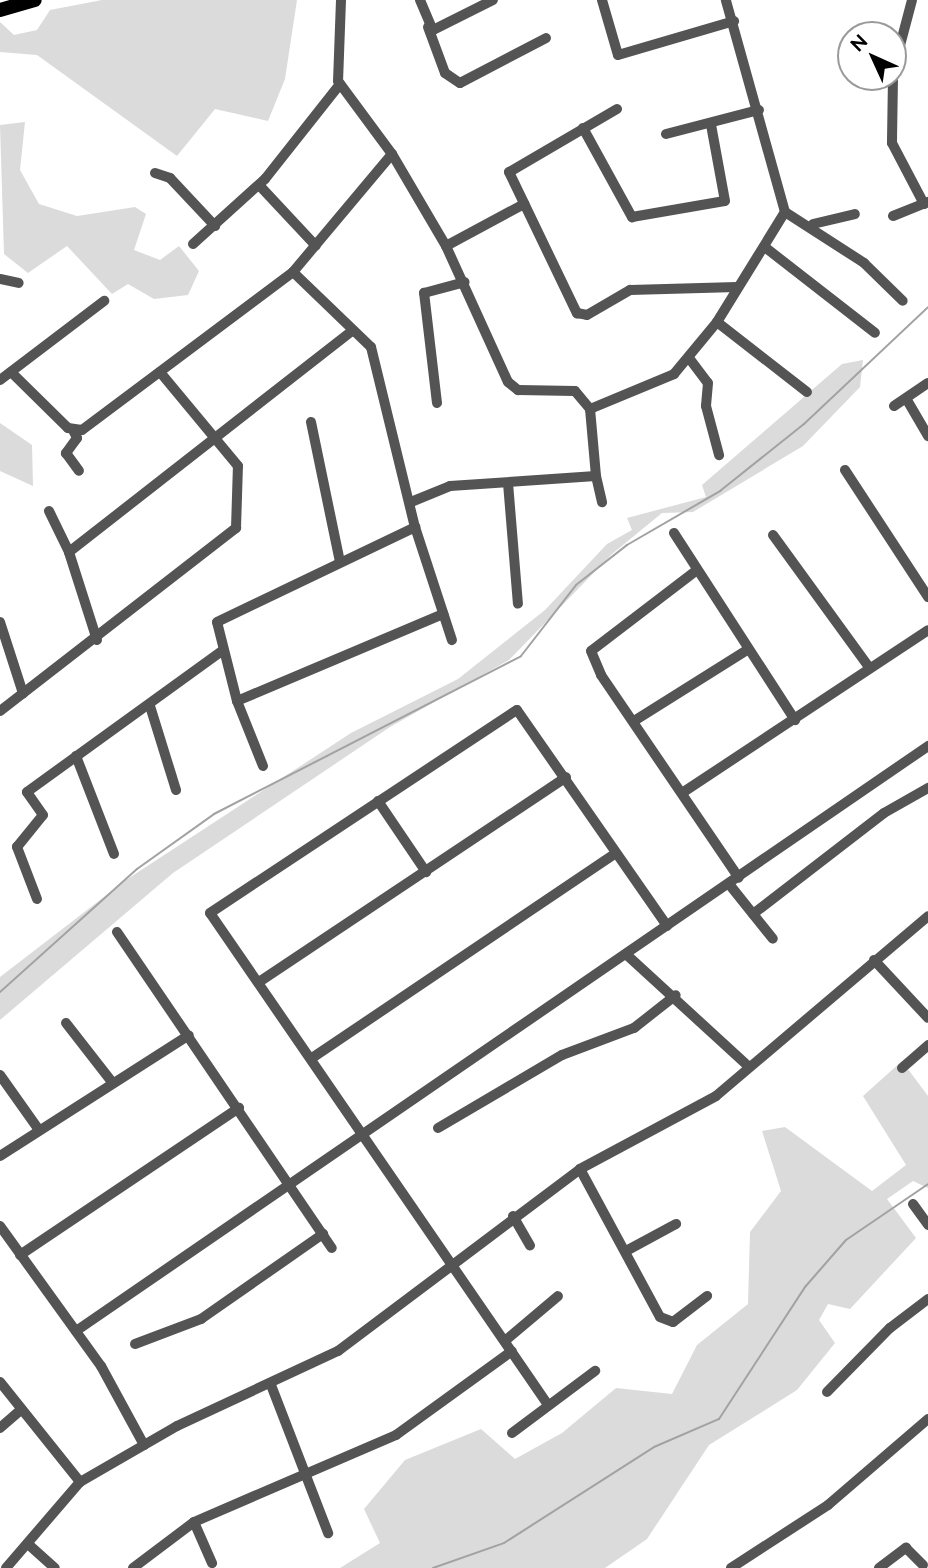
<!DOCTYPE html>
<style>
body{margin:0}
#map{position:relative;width:928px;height:1568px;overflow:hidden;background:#fff;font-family:Raleway,sans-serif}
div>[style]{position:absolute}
.green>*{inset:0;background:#dbdbdb}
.stream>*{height:2px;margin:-1px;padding:0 1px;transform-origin:1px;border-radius:1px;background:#a2a2a2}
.minor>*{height:10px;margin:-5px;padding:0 5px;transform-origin:5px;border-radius:5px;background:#545454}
.highway>*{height:14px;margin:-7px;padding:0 7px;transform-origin:7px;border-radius:7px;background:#000}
span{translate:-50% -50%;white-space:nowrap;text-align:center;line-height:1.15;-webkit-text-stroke:5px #fff;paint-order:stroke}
.north{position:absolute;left:837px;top:21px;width:70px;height:70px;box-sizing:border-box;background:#fff;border:2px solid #999;border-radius:50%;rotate:315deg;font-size:19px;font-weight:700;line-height:28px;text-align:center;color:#000}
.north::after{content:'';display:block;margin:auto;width:24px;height:32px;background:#000;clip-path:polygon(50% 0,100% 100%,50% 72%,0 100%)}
</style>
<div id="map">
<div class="green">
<i style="clip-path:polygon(102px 0,297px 0,285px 79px,268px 121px,215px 109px,177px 156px,37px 55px,0 52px,0 22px,14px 35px,37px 30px,50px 10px)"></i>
<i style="clip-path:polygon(25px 122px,20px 170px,39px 204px,77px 216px,135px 207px,146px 214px,134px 250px,160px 260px,179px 246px,199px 271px,188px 295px,154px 299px,128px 284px,112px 294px,67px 246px,28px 273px,4px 254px,0 125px)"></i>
<i style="clip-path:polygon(863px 360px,860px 387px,803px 446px,693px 512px,662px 513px,612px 554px,509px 660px,390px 727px,173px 873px,0 1020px,0 977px,126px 880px,351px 733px,458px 679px,545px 610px,607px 544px,632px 530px,627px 518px,706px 497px,702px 485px,842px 364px)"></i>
<i style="clip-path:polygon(0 423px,32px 445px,33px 486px,0 471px)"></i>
<i style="clip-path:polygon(902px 1061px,928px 1096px,928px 1188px,913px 1181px,887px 1199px,916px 1238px,850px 1309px,828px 1304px,819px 1320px,835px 1343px,797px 1390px,709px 1445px,647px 1539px,605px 1568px,340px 1568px,380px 1543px,364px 1509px,405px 1460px,481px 1429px,515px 1459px,562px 1433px,616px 1388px,672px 1394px,697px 1345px,748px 1304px,750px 1232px,781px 1191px,762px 1131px,785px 1127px,872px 1191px,906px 1165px,863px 1096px)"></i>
</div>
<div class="stream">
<i style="left:0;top:992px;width:184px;rotate:-41.9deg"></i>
<i style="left:137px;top:869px;width:95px;rotate:-35.5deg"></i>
<i style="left:214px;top:814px;width:345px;rotate:-27.2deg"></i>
<i style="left:521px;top:656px;width:90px;rotate:-52.2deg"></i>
<i style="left:576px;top:585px;width:65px;rotate:-38.1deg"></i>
<i style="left:627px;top:545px;width:108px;rotate:-30.1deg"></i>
<i style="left:720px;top:491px;width:107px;rotate:-38.6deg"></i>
<i style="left:804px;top:424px;width:170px;rotate:-43.3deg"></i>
<i style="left:433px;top:1568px;width:75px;rotate:-19.4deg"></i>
<i style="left:504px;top:1543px;width:178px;rotate:-32.6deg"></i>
<i style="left:654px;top:1447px;width:71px;rotate:-23.3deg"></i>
<i style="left:719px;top:1419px;width:158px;rotate:-56.9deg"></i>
<i style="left:805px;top:1287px;width:62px;rotate:-48.9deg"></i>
<i style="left:846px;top:1240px;width:99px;rotate:-34.3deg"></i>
</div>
<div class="minor">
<i style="left:341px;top:0;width:81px;rotate:92.1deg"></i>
<i style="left:338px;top:81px;width:91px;rotate:53.5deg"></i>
<i style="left:392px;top:154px;width:107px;rotate:59.6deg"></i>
<i style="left:446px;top:246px;width:149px;rotate:65.5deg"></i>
<i style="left:508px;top:382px;width:13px;rotate:39deg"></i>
<i style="left:518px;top:390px;width:57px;rotate:1deg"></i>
<i style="left:575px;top:391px;width:23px;rotate:50deg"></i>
<i style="left:590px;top:409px;width:91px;rotate:-22.6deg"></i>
<i style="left:674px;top:374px;width:67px;rotate:-50.4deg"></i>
<i style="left:717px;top:322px;width:129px;rotate:-58.3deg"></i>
<i style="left:785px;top:212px;width:220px;rotate:-105.6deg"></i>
<i style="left:420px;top:0;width:33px;rotate:67deg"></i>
<i style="left:433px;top:30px;width:67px;rotate:-26.6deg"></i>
<i style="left:602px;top:0;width:57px;rotate:73.8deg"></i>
<i style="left:618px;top:55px;width:121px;rotate:-16.3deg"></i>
<i style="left:428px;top:27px;width:49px;rotate:69.7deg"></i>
<i style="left:445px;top:73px;width:18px;rotate:34deg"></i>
<i style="left:460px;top:83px;width:97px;rotate:-27.6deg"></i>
<i style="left:893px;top:72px;width:74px;rotate:-75.2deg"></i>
<i style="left:893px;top:77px;width:66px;rotate:90.9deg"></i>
<i style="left:892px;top:143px;width:69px;rotate:62.3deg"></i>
<i style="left:617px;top:109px;width:125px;rotate:149.7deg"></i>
<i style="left:509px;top:172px;width:157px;rotate:64.3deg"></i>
<i style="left:577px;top:313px;width:10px;rotate:11deg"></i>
<i style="left:587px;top:315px;width:50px;rotate:-30.2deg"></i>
<i style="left:630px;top:290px;width:107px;rotate:-1.6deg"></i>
<i style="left:583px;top:128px;width:102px;rotate:61.2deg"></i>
<i style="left:632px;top:217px;width:94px;rotate:-9.8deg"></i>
<i style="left:725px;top:201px;width:77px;rotate:-100.4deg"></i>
<i style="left:666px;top:134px;width:96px;rotate:-14.5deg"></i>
<i style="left:155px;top:173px;width:16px;rotate:18deg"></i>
<i style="left:170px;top:178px;width:66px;rotate:46.8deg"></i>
<i style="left:259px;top:185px;width:83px;rotate:46.9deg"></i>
<i style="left:785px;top:212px;width:94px;rotate:32.8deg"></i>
<i style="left:864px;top:263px;width:54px;rotate:44.3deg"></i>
<i style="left:893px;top:216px;width:38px;rotate:-22deg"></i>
<i style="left:813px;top:224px;width:43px;rotate:-13.4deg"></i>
<i style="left:193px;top:244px;width:97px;rotate:-42.1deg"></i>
<i style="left:265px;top:179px;width:121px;rotate:-51.7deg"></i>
<i style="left:446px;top:246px;width:89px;rotate:-28.3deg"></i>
<i style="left:766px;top:248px;width:138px;rotate:37.9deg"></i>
<i style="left:293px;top:272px;width:108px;rotate:43.9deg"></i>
<i style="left:371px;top:347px;width:185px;rotate:76.3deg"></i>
<i style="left:415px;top:527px;width:119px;rotate:71.9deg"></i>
<i style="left:0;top:279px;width:19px;rotate:12deg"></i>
<i style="left:717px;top:322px;width:114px;rotate:37.9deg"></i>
<i style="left:689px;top:358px;width:31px;rotate:53deg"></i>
<i style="left:708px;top:383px;width:23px;rotate:95deg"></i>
<i style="left:706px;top:406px;width:51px;rotate:75.1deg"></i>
<i style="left:11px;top:372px;width:80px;rotate:44.5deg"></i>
<i style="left:68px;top:428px;width:14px;rotate:8deg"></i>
<i style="left:82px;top:430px;width:264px;rotate:-36.8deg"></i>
<i style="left:293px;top:272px;width:154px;rotate:-50deg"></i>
<i style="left:0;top:380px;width:131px;rotate:-37.2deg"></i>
<i style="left:907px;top:400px;width:42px;rotate:59.7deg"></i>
<i style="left:437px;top:403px;width:111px;rotate:-96.7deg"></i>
<i style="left:424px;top:293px;width:42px;rotate:-15deg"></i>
<i style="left:894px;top:406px;width:41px;rotate:-34.1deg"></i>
<i style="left:311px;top:422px;width:143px;rotate:78.3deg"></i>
<i style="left:73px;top:430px;width:9px;rotate:63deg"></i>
<i style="left:77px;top:438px;width:19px;rotate:126deg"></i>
<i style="left:66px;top:453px;width:22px;rotate:54deg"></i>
<i style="left:845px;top:470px;width:152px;rotate:56.8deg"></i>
<i style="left:596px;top:476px;width:27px;rotate:77deg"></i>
<i style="left:508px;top:483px;width:121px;rotate:85.3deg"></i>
<i style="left:411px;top:502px;width:42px;rotate:-22.3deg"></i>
<i style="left:450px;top:486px;width:146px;rotate:-3.9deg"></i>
<i style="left:596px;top:476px;width:67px;rotate:-95.1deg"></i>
<i style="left:49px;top:511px;width:46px;rotate:64deg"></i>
<i style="left:674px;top:533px;width:223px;rotate:57.1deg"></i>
<i style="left:773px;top:535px;width:163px;rotate:54deg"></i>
<i style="left:697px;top:570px;width:133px;rotate:142.6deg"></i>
<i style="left:591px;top:651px;width:26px;rotate:67deg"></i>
<i style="left:601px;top:675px;width:245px;rotate:55.8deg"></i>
<i style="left:0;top:622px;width:75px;rotate:72.1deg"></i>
<i style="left:97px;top:640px;width:92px;rotate:-107.7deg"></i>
<i style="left:69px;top:552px;width:358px;rotate:-38deg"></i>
<i style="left:237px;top:701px;width:224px;rotate:-22.9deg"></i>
<i style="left:150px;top:706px;width:88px;rotate:72.8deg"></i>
<i style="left:0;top:711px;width:299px;rotate:-37.8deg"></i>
<i style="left:236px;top:528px;width:62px;rotate:-88.2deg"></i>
<i style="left:238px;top:466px;width:122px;rotate:-129.7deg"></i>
<i style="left:634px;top:721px;width:133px;rotate:-32.1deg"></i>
<i style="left:76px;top:756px;width:105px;rotate:68.8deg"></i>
<i style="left:263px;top:766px;width:70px;rotate:-111.8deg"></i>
<i style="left:237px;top:701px;width:81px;rotate:-104.2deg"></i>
<i style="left:217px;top:622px;width:220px;rotate:-25.6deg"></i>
<i style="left:682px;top:793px;width:295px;rotate:-33.5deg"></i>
<i style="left:378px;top:801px;width:86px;rotate:55.9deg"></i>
<i style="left:729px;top:884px;width:70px;rotate:51.3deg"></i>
<i style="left:37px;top:899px;width:56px;rotate:-111deg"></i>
<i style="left:17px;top:847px;width:41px;rotate:-50.9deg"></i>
<i style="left:43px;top:815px;width:28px;rotate:-125deg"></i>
<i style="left:27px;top:792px;width:241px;rotate:-35.9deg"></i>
<i style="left:753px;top:914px;width:165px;rotate:-37.6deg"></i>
<i style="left:884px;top:813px;width:51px;rotate:-29.6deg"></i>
<i style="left:117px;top:932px;width:382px;rotate:55.8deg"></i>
<i style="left:628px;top:956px;width:163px;rotate:42.5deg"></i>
<i style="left:874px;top:960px;width:79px;rotate:47deg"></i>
<i style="left:259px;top:982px;width:369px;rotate:-33.7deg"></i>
<i style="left:66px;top:1023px;width:75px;rotate:52.1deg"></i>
<i style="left:312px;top:1058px;width:362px;rotate:-34deg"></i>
<i style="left:902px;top:1068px;width:35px;rotate:-41deg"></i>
<i style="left:0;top:1075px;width:67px;rotate:54.7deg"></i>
<i style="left:438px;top:1128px;width:144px;rotate:-30.5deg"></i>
<i style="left:562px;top:1055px;width:77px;rotate:-20.6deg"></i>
<i style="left:634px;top:1028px;width:53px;rotate:-38.2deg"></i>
<i style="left:0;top:1156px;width:224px;rotate:-32.6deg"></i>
<i style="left:580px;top:1169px;width:168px;rotate:61.6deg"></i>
<i style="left:660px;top:1317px;width:14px;rotate:21deg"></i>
<i style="left:673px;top:1322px;width:43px;rotate:-37.4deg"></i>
<i style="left:913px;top:1204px;width:26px;rotate:54deg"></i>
<i style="left:513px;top:1216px;width:34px;rotate:60deg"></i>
<i style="left:0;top:1226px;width:173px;rotate:54.2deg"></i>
<i style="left:101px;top:1366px;width:90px;rotate:61.4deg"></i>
<i style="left:626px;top:1251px;width:57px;rotate:-28.4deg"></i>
<i style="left:20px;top:1255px;width:264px;rotate:-33.9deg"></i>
<i style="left:76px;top:1331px;width:1034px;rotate:-34.47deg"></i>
<i style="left:506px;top:1340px;width:68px;rotate:-40.2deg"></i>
<i style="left:135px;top:1344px;width:71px;rotate:-20.7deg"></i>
<i style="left:201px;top:1319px;width:149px;rotate:-34.9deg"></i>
<i style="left:0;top:1382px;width:128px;rotate:51.3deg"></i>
<i style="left:271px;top:1385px;width:159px;rotate:68.9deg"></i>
<i style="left:827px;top:1392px;width:90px;rotate:-45.5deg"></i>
<i style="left:890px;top:1328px;width:48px;rotate:-37.3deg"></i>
<i style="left:546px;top:1402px;width:593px;rotate:-124.49deg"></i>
<i style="left:210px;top:913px;width:368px;rotate:-33.5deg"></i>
<i style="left:517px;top:710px;width:263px;rotate:55.2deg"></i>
<i style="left:0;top:1428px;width:28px;rotate:-41deg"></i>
<i style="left:512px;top:1433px;width:104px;rotate:-36.8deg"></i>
<i style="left:194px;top:1522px;width:45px;rotate:66.3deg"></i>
<i style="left:28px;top:1544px;width:36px;rotate:42deg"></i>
<i style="left:6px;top:1568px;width:113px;rotate:-49.3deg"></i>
<i style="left:80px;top:1482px;width:112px;rotate:-30deg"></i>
<i style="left:177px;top:1426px;width:178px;rotate:-25deg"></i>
<i style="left:338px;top:1351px;width:303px;rotate:-36.9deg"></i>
<i style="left:580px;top:1169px;width:154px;rotate:-28.2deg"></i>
<i style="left:716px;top:1096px;width:278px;rotate:-40.3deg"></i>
<i style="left:133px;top:1568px;width:76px;rotate:-37deg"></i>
<i style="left:194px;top:1522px;width:220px;rotate:-23.3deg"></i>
<i style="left:396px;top:1435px;width:143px;rotate:-35.9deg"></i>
<i style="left:731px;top:1568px;width:116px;rotate:-33deg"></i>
<i style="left:828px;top:1505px;width:132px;rotate:-40.7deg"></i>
<i style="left:879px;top:1568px;width:34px;rotate:-37deg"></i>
<i style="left:906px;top:1548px;width:24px;rotate:45deg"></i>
</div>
<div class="highway">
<i style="left:0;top:10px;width:36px;rotate:-16deg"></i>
</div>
<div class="north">N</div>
</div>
